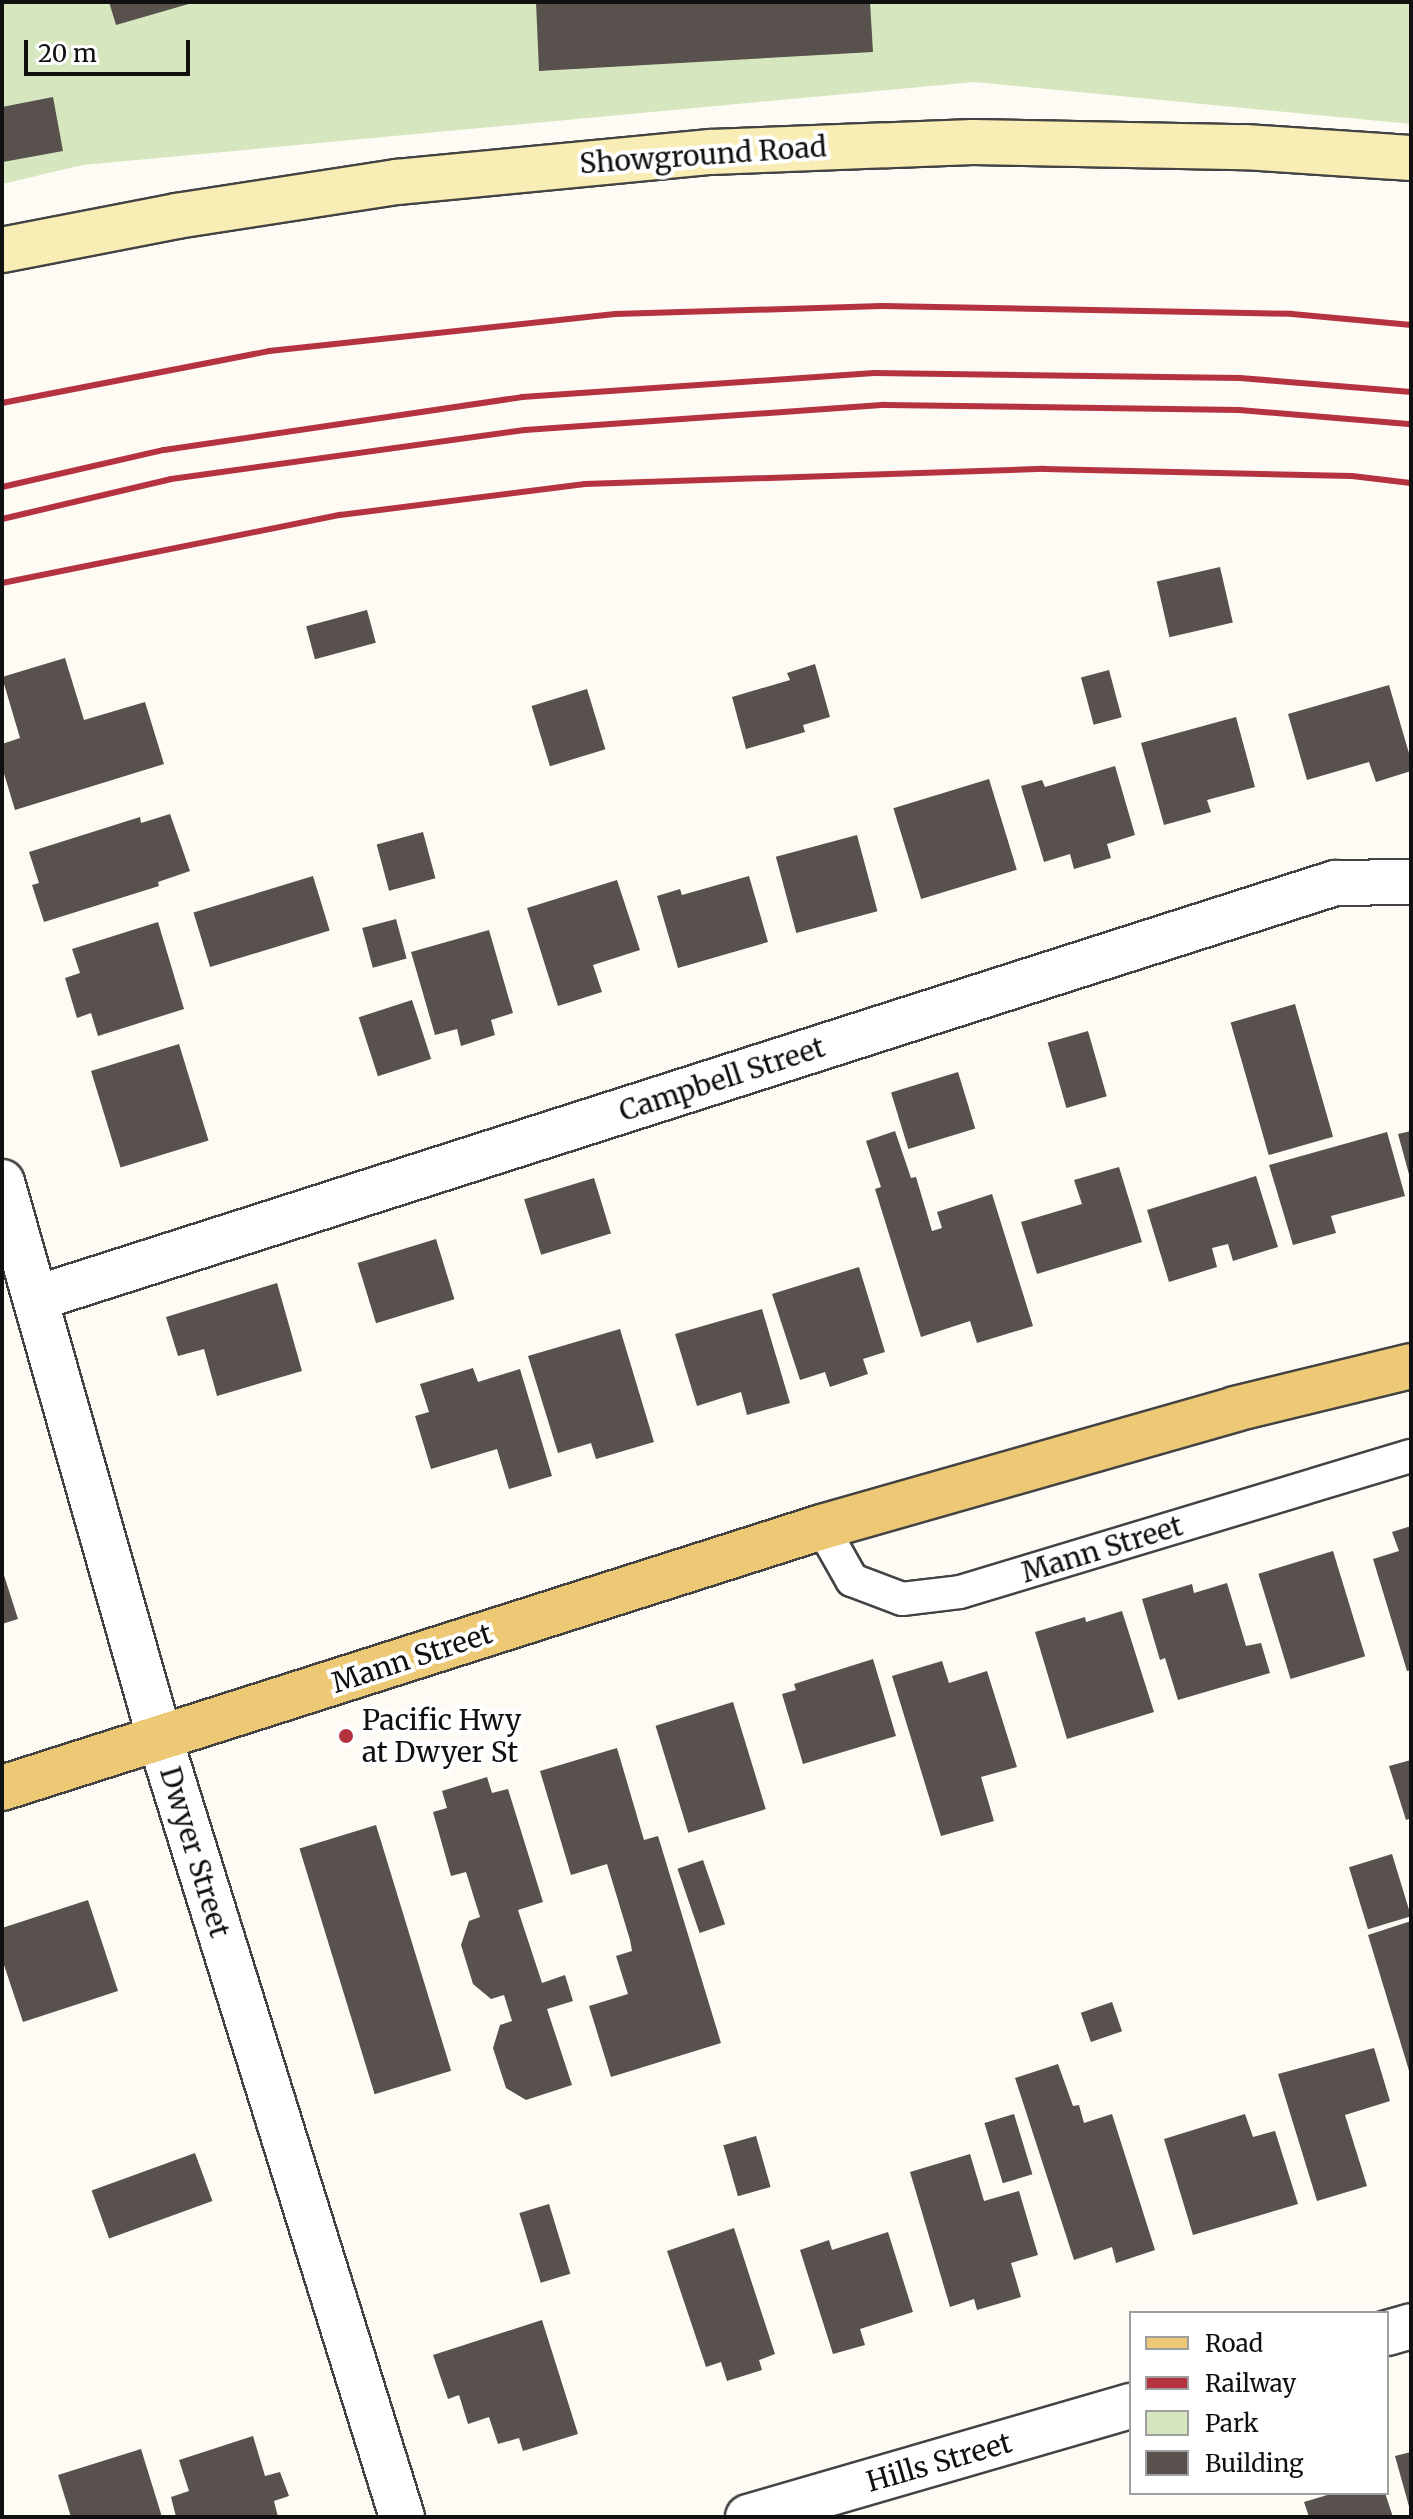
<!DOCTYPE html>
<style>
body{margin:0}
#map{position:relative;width:1413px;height:2519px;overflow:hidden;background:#fefbf4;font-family:Merriweather,serif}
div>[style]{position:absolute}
.green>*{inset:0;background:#d6e7bf}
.building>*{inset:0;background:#58514d;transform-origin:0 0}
.roads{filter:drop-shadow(2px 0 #434343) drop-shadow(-2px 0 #434343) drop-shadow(0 2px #434343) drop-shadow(0 -2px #434343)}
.lane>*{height:32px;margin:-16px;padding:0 16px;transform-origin:16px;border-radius:16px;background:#fff}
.street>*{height:44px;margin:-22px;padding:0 22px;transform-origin:22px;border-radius:22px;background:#fff}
.secondary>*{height:44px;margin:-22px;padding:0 22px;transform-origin:22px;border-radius:22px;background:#f8edb5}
.primary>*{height:44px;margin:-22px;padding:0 22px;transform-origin:22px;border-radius:22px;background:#edc875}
.rail>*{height:6px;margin:-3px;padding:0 3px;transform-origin:3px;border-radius:3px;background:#b53341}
.dots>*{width:22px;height:22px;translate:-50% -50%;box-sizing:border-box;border:4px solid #fff;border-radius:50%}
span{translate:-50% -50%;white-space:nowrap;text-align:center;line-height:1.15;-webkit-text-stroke:8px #fff;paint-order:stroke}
.street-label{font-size:28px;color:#101010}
.poi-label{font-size:28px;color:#101010}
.left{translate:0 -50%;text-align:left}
.frame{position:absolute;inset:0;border:4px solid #101010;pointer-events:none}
.legend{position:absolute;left:1129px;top:2311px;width:260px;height:184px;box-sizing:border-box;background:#fff;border:2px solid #9f9f9f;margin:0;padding:10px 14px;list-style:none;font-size:24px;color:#101010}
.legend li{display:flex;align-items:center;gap:16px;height:40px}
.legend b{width:40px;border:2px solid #9f9f9f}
.scale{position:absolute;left:24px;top:40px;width:166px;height:36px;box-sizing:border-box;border:4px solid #101010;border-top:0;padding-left:10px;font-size:24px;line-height:28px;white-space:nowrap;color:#101010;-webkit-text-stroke:6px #fff;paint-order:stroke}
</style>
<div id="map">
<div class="green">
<i style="clip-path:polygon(2px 2px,1411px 2px,1411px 124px,974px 82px,83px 165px,2px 184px)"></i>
</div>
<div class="building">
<i style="clip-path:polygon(109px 2px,192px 2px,192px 3px,116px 25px)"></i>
<i style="clip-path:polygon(536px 2px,870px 2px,873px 52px,539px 71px)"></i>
<i style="clip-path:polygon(53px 97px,63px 151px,3px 162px,2px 107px)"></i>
<i style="left:1220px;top:567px;width:57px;height:65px;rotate:77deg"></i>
<i style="left:367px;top:610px;width:34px;height:63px;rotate:75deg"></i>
<i style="clip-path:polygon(65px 658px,84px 720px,145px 702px,164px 764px,15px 810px,2px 767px,2px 744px,20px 738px,2px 677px)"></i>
<i style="clip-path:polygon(815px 664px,830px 717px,803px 725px,805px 732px,746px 749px,732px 697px,790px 680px,787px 673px)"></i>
<i style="left:1109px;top:670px;width:49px;height:29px;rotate:75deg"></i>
<i style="clip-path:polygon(1389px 685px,1411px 760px,1411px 771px,1376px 782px,1369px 762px,1307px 780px,1288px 714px)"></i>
<i style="left:587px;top:689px;width:63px;height:58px;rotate:73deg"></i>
<i style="clip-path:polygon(1236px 717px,1255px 787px,1207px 800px,1211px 812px,1164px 825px,1141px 743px)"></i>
<i style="clip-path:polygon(1115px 766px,1135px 835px,1107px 844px,1111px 858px,1074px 869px,1070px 854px,1044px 862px,1021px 786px,1042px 780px,1045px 787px)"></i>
<i style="left:989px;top:779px;width:95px;height:100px;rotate:73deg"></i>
<i style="clip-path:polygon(170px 814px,190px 871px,158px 882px,159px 886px,44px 922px,32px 885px,39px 883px,29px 852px,140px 817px,141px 823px)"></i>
<i style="left:423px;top:832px;width:48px;height:48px;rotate:75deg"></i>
<i style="left:857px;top:835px;width:79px;height:84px;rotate:75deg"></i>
<i style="left:313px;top:876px;width:57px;height:125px;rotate:73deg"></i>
<i style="clip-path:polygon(749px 876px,768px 942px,678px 968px,657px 896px,680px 889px,682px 895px)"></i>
<i style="clip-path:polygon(617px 880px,640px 950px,593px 965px,602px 992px,558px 1006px,527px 908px)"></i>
<i style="left:396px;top:919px;width:41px;height:35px;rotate:75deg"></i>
<i style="clip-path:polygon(158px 922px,184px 1009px,98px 1036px,91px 1013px,77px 1018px,65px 978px,80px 973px,72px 949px)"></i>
<i style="clip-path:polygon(489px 930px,513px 1013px,491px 1020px,495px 1035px,461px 1046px,457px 1029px,435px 1035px,411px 952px)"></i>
<i style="left:412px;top:1000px;width:62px;height:56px;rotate:72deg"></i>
<i style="left:1295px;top:1004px;width:138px;height:67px;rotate:74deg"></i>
<i style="left:1088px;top:1031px;width:68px;height:42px;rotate:74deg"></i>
<i style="left:179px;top:1044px;width:101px;height:92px;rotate:73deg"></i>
<i style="left:958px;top:1072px;width:59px;height:70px;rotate:73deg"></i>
<i style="clip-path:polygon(895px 1131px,911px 1178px,916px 1177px,932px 1231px,942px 1228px,937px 1212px,992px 1194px,1033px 1326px,977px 1343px,970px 1321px,921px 1337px,875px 1189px,881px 1187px,866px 1141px)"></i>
<i style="clip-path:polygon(1411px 1131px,1411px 1178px,1410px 1178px,1398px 1134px)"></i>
<i style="clip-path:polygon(1387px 1132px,1405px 1196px,1331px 1216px,1336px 1233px,1293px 1245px,1269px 1165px)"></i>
<i style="clip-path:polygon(1119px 1167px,1142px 1242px,1037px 1274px,1021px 1222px,1082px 1204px,1074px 1180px)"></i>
<i style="clip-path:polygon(1256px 1176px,1278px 1247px,1233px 1261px,1228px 1244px,1212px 1248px,1217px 1267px,1169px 1282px,1147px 1210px)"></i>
<i style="left:594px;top:1178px;width:58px;height:73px;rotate:73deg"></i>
<i style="left:436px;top:1239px;width:63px;height:82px;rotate:73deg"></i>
<i style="clip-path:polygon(859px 1267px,885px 1352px,863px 1359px,868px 1374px,830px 1387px,825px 1372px,800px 1380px,772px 1294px)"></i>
<i style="clip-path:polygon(277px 1283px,302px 1371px,217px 1396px,204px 1349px,178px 1356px,166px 1317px)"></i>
<i style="clip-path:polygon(762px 1309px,790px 1403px,747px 1415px,741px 1392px,697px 1406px,675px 1334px)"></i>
<i style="clip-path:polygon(620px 1329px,654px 1442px,596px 1459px,591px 1443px,558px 1453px,528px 1356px)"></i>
<i style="clip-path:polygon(473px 1368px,478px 1382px,520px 1369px,552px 1476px,509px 1489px,497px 1449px,431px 1469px,415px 1416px,429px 1412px,420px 1384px)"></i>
<i style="clip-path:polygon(1411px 1526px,1411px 1670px,1407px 1671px,1373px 1559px,1399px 1551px,1392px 1532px)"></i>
<i style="left:1333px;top:1551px;width:110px;height:78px;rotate:73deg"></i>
<i style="clip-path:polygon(2px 1569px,18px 1619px,2px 1624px)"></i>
<i style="clip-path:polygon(1227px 1583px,1246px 1646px,1261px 1643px,1270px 1673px,1178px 1700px,1165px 1658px,1160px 1660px,1142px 1599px,1192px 1584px,1194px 1593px)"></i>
<i style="clip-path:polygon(1122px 1611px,1154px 1712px,1067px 1739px,1035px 1632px,1085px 1617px,1086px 1622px)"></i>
<i style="clip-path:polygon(873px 1659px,896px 1736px,803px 1764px,782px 1694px,796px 1690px,794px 1684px)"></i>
<i style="clip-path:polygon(942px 1661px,949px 1683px,987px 1671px,1017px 1767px,981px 1777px,994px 1821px,941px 1836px,892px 1676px)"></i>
<i style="left:733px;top:1702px;width:112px;height:81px;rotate:73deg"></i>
<i style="clip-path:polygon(617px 1748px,644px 1840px,658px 1836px,721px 2043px,611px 2077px,589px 2006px,628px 1994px,616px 1956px,632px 1951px,630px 1940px,607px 1864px,571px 1875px,540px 1771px)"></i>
<i style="clip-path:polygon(1411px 1760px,1411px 1818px,1406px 1820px,1389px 1766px)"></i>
<i style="clip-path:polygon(487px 1777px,492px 1793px,508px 1789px,543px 1902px,518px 1910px,542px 1983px,565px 1975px,573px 2001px,547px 2009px,572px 2085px,526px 2100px,506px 2088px,493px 2048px,500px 2025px,512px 2021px,504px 1995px,491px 1999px,473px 1984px,461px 1945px,469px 1921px,480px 1917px,466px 1872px,451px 1876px,433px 1812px,447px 1808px,442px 1791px)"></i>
<i style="left:376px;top:1825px;width:257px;height:80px;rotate:73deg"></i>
<i style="left:1392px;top:1854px;width:65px;height:45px;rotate:73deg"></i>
<i style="left:703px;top:1860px;width:68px;height:27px;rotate:71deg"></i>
<i style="clip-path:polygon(88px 1900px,118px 1991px,23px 2022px,2px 1959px,2px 1928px)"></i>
<i style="clip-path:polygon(1411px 1921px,1411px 2074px,1410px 2074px,1368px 1935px)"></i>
<i style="left:1112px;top:2002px;width:31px;height:33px;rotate:71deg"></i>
<i style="clip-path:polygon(1374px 2048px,1390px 2101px,1345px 2115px,1367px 2186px,1317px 2201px,1278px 2074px)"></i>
<i style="clip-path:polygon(1058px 2064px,1073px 2106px,1079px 2105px,1084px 2123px,1112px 2114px,1155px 2250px,1116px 2263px,1112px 2247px,1074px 2260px,1015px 2078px)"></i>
<i style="left:1014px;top:2114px;width:63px;height:31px;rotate:73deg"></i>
<i style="clip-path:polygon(1245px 2114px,1253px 2137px,1275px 2131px,1298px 2204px,1193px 2235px,1164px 2139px)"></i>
<i style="left:756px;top:2136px;width:53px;height:34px;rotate:74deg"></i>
<i style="left:195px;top:2153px;width:51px;height:110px;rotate:70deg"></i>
<i style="clip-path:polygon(970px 2154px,984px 2201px,1019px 2191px,1038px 2255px,1011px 2263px,1021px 2297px,977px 2310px,974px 2299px,950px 2307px,910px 2172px)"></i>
<i style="left:549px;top:2204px;width:73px;height:31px;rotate:73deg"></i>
<i style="clip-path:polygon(734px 2228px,775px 2354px,759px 2360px,762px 2370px,727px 2381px,721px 2362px,706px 2367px,667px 2251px)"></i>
<i style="clip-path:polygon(888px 2232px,913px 2312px,860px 2329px,865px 2345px,833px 2354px,800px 2250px,829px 2240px,832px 2250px)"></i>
<i style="clip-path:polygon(542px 2320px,578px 2434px,523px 2451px,519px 2438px,498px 2444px,489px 2417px,468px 2424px,459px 2395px,448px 2399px,433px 2355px)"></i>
<i style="clip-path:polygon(253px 2436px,265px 2476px,280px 2472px,289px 2496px,274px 2501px,278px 2517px,176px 2517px,171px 2497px,189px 2491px,179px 2460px)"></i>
<i style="clip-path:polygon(141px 2449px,162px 2517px,71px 2517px,58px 2475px)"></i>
<i style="clip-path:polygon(1411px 2452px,1411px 2510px,1410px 2510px,1395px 2456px)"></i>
<i style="clip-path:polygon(1334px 2493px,1385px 2493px,1393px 2517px,1309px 2517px,1304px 2502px)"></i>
</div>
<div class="roads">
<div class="lane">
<i style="left:822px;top:1527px;width:61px;rotate:60.5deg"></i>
<i style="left:852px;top:1580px;width:53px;rotate:20.8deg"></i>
<i style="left:902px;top:1599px;width:58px;rotate:-6.9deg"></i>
<i style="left:960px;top:1592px;width:471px;rotate:-16.8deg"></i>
</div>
<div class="street">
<i style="left:2px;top:1182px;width:579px;rotate:74.16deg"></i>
<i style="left:160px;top:1739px;width:815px;rotate:72.72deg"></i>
<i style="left:37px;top:1298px;width:1363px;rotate:-17.73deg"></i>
<i style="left:1335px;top:883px;width:76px;rotate:-0.8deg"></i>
<i style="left:1387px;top:2333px;width:25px;rotate:-16deg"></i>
<i style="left:748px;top:2517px;width:399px;rotate:-16.2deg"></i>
</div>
<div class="secondary">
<i style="left:2px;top:250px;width:178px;rotate:-11deg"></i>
<i style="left:177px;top:216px;width:223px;rotate:-8.8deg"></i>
<i style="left:397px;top:182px;width:315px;rotate:-5.5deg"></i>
<i style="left:711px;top:152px;width:262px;rotate:-2.2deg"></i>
<i style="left:973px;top:142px;width:272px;rotate:1.1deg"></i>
<i style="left:1245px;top:147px;width:166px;rotate:3.8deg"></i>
</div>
<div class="primary">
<i style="left:2px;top:1788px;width:861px;rotate:-17.66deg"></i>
<i style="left:822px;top:1527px;width:430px;rotate:-15.9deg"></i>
<i style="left:1235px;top:1409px;width:181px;rotate:-13.7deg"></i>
</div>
</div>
<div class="rail">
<i style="left:2px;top:403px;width:272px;rotate:-11deg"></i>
<i style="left:269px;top:351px;width:348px;rotate:-6.1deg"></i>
<i style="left:615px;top:314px;width:267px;rotate:-1.7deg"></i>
<i style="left:882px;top:306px;width:410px;rotate:1.1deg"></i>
<i style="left:1292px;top:314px;width:120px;rotate:5.3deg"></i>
<i style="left:2px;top:487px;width:166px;rotate:-12.9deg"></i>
<i style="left:164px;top:450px;width:362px;rotate:-8.4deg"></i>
<i style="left:522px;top:397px;width:353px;rotate:-3.9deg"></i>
<i style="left:874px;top:373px;width:366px;rotate:0.8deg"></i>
<i style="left:1240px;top:378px;width:172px;rotate:4.7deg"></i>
<i style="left:2px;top:519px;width:174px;rotate:-13.3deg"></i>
<i style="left:171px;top:479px;width:357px;rotate:-7.9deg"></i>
<i style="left:525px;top:430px;width:361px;rotate:-4deg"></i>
<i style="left:885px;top:405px;width:354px;rotate:0.8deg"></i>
<i style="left:1239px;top:410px;width:173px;rotate:4.7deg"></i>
<i style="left:2px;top:583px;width:345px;rotate:-11.4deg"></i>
<i style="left:340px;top:515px;width:247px;rotate:-7.2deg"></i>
<i style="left:585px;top:484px;width:459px;rotate:-1.9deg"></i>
<i style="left:1044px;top:469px;width:308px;rotate:1.3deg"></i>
<i style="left:1352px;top:476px;width:59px;rotate:6.8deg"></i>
</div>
<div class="dots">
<i style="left:346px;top:1736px;background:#b53341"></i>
</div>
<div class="street-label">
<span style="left:703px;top:155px;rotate:-4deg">Showground Road</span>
<span style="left:722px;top:1079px;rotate:-18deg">Campbell Street</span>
<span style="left:1102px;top:1549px;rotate:-17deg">Mann Street</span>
<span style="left:412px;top:1658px;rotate:-18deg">Mann Street</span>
<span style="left:195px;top:1852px;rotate:73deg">Dwyer Street</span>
<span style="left:939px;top:2462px;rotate:-16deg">Hills Street</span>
</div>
<div class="poi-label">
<span class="left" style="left:362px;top:1736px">Pacific Hwy<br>at Dwyer St</span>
</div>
<div class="frame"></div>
<ul class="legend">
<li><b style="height:10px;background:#edc875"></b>Road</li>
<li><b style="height:10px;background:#b53341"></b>Railway</li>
<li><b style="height:22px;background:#d6e7bf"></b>Park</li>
<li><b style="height:22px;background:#58514d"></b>Building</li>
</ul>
<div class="scale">20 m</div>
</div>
